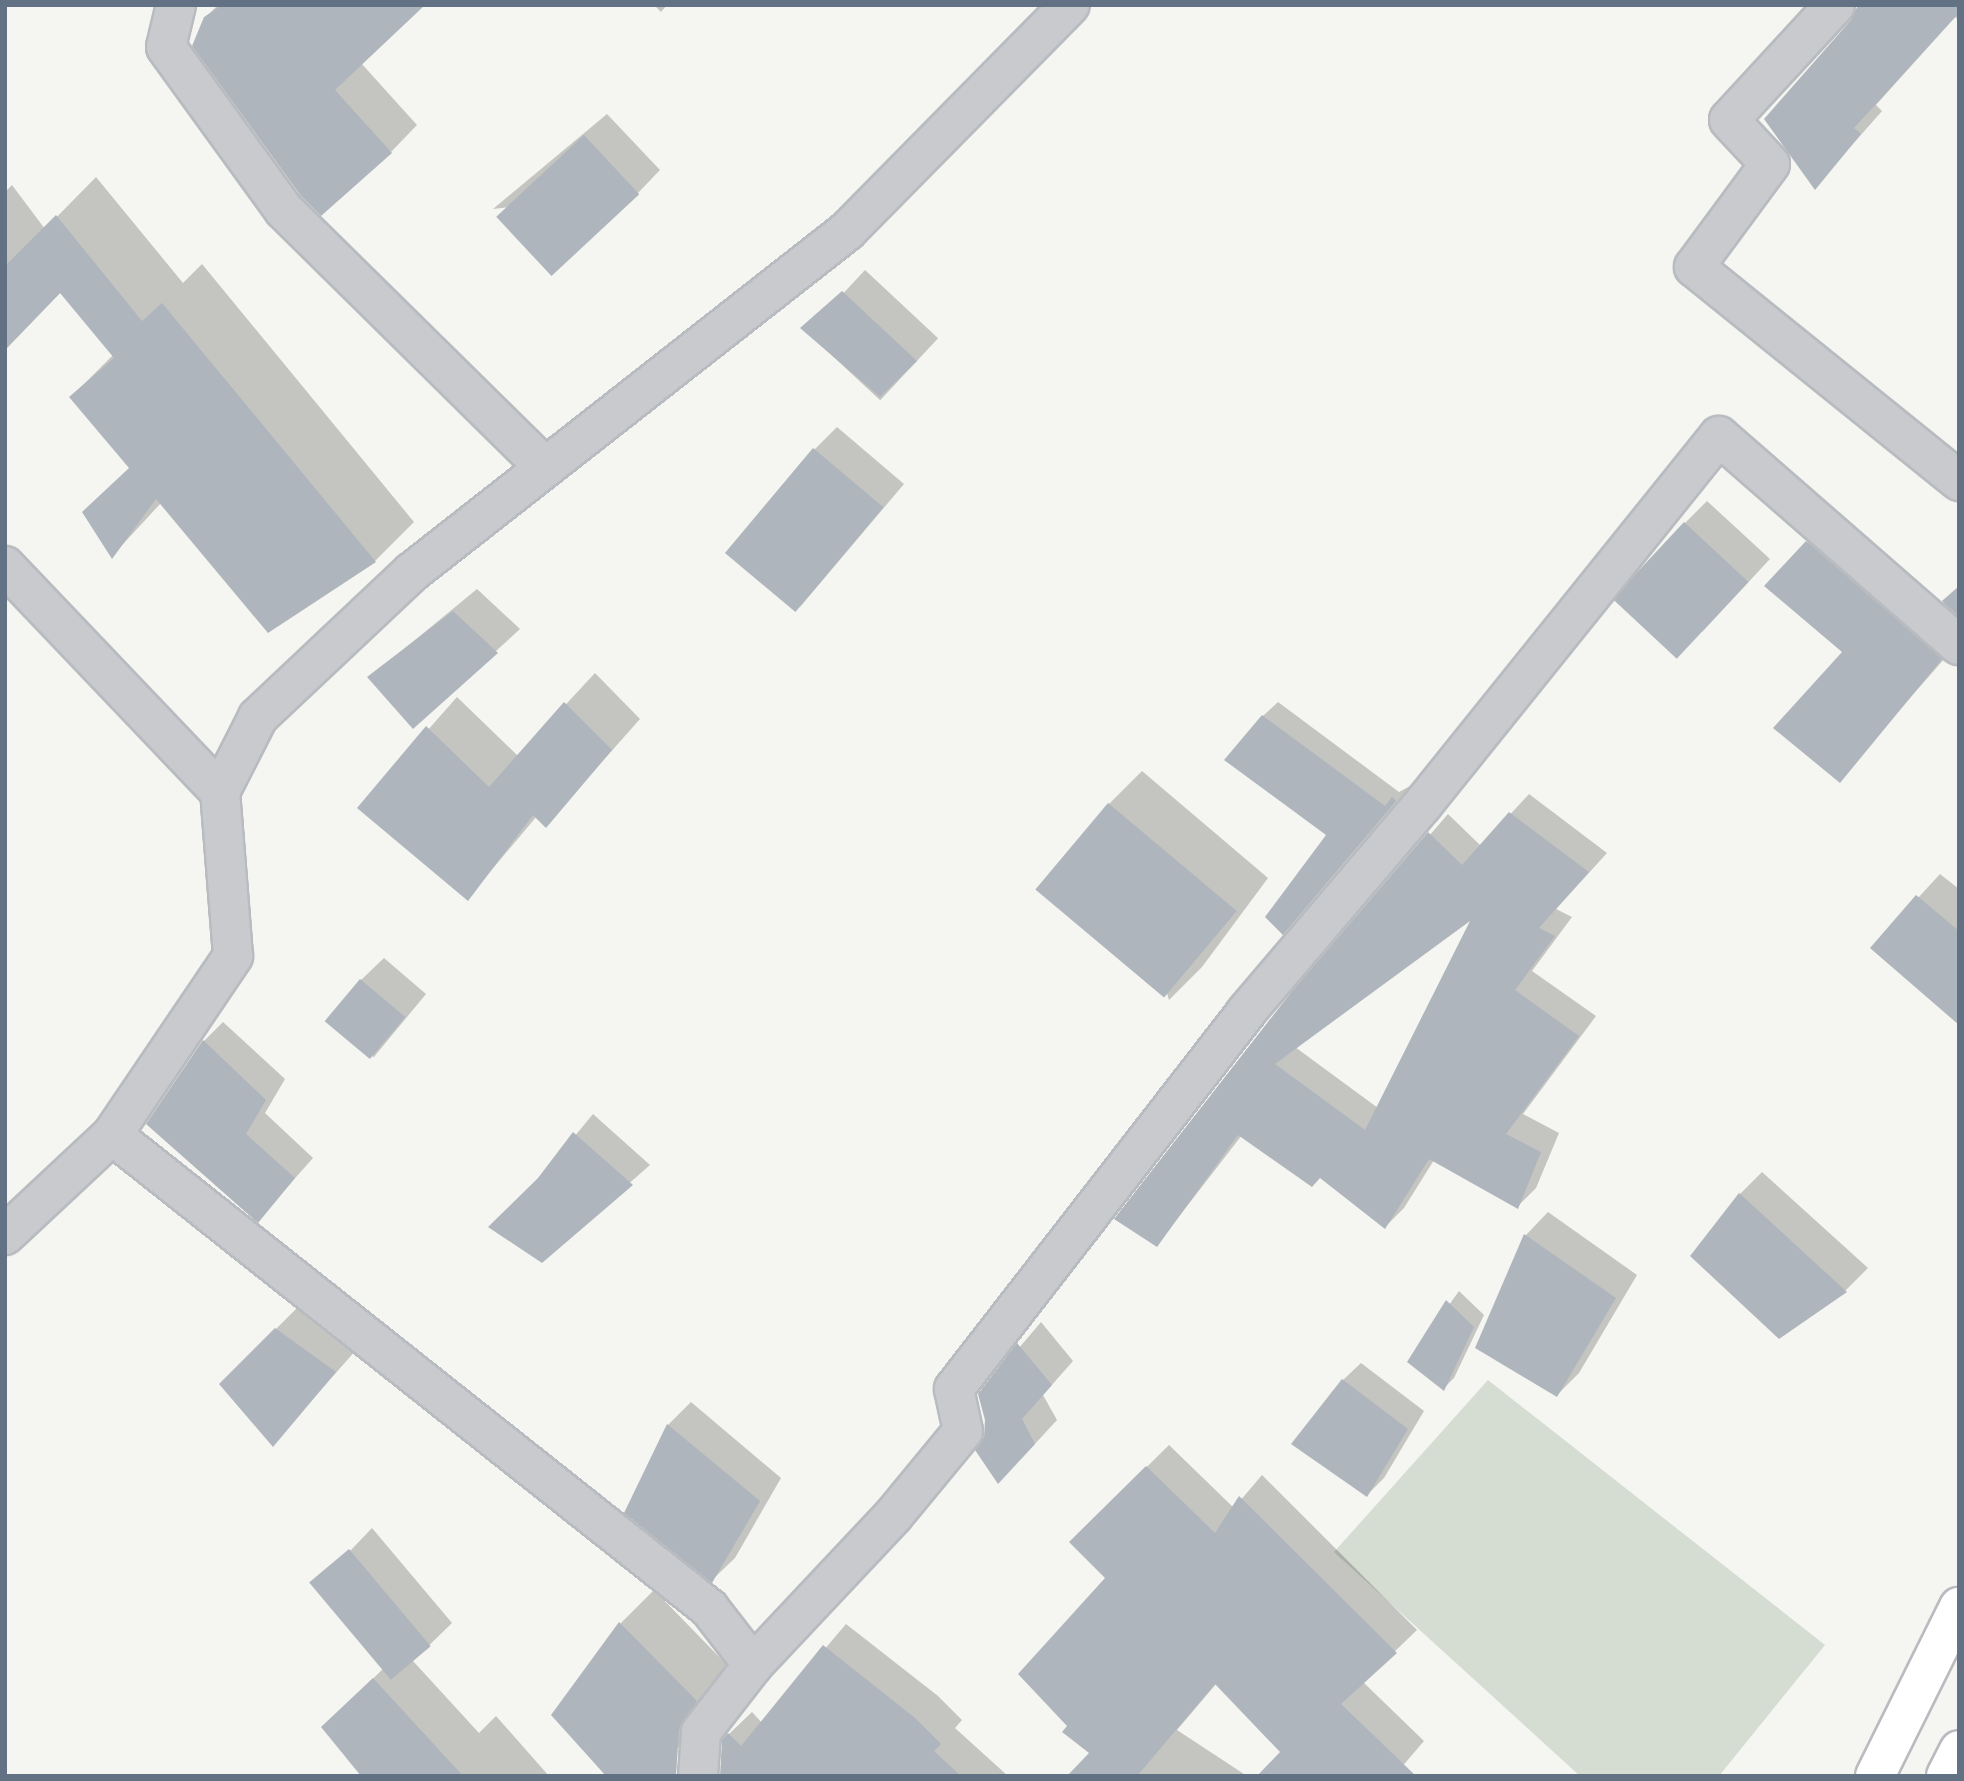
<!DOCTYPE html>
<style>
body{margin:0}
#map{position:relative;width:1964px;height:1781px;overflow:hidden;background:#f5f6f1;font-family:Raleway,sans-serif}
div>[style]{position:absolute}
.green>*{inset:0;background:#d5ddd2}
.shadow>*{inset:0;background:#0003;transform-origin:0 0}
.building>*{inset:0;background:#afb5bc;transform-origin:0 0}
.roads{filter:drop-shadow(2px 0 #b8bbbf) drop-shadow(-2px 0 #b8bbbf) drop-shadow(0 2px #b8bbbf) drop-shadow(0 -2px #b8bbbf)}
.street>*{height:38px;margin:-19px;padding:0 19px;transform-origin:19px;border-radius:19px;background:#c8cace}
.primary>*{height:38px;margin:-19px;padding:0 19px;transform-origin:19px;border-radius:19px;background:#fff}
span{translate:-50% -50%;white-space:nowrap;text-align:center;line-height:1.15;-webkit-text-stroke:7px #fff;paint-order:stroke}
.frame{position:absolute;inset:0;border:7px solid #637184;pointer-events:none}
</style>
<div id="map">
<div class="green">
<i style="clip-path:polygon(1488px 1380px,1825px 1645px,1719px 1776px,1580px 1776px,1334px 1552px)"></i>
</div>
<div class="shadow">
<i style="clip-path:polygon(218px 5px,361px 63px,417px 125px,391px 152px,205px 18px)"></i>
<i style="clip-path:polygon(654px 5px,667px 5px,661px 12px)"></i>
<i style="clip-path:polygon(1959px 5px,1959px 20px,1955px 17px,1876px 105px,1882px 111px,1815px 187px,1852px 21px)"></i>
<i style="clip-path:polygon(607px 114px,660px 170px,638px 193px,493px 209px)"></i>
<i style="clip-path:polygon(96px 177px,183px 283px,202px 264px,414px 522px,375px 561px,161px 503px,112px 556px,130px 467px,71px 397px,114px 354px,61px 292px,5px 350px,5px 192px,12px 185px,45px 229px)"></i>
<i style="left:865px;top:270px;width:100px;height:85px;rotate:43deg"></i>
<i style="clip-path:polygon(837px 427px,904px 484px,800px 607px,814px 450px)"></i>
<i style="clip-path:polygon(1707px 501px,1770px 559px,1702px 632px,1685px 523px)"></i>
<i style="clip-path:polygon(1837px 512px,1942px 604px,1959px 587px,1959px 642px,1862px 753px,1844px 652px,1767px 586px)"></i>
<i style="clip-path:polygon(477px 589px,520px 629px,413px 727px,370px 677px)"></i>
<i style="clip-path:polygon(595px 673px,640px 719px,546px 825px,537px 816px,468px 898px,359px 808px,457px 697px,518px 756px)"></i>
<i style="clip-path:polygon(1278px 702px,1399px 792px,1410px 786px,1297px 918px,1329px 835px,1263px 716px)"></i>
<i style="clip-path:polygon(1142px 771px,1268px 878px,1202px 967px,1169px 1000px,1109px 804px)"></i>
<i style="clip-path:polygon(evenodd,1529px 794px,1607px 853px,1556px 909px,1572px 917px,1532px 971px,1596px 1016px,1523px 1114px,1559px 1133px,1536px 1188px,1517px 1207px,1434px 1160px,1404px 1208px,1385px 1227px,1321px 1177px,1242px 1135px,1157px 1245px,1294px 992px,1448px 814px,1481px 846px,1529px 794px,1475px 915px,1378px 1108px,1295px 1047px,1475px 915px)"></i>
<i style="clip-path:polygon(1940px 874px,1959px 889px,1959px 1023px,1872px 948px)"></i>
<i style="clip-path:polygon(384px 958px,426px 994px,373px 1058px,361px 980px)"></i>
<i style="clip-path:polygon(223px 1022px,285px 1079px,265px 1113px,313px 1158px,258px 1220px,204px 1041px)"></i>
<i style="clip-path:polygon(593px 1114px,650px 1165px,542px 1260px,541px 1177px)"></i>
<i style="clip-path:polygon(1762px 1172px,1868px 1268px,1846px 1290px,1779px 1336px,1740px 1194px)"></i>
<i style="clip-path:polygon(1548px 1212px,1637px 1275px,1579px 1373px,1557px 1395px,1477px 1347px,1526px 1235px)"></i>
<i style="clip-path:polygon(1459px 1291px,1484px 1315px,1454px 1378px,1443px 1389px,1409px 1361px)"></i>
<i style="clip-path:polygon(298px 1307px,357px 1349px,273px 1444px,221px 1384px)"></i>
<i style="clip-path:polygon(1041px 1322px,1073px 1361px,1043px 1395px,1057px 1420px,1021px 1459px,986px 1437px,987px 1420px,980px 1394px)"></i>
<i style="clip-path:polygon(1361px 1363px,1424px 1411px,1384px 1478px,1367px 1495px,1343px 1380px)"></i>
<i style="clip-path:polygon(691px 1402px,781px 1478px,735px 1558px,712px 1580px,626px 1512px,668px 1425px)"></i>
<i style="clip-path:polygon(1169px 1445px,1234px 1508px,1262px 1475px,1417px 1630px,1363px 1682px,1424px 1741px,1394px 1776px,1217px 1683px,1177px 1730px,1247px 1776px,1069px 1776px,1092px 1753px,1069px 1726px,1108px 1578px,1071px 1542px)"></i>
<i style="clip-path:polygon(372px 1528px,452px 1623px,413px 1661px,479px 1733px,496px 1716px,549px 1776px,363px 1776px,353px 1698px,385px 1667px,350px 1551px)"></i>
<i style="clip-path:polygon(654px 1590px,729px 1667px,710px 1715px,678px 1748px,675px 1743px,553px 1715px,621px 1623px)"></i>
<i style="clip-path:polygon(846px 1624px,938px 1696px,962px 1720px,955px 1728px,1008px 1776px,722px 1776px,724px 1741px,729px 1734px,752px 1712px,762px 1723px)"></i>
</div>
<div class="building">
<i style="clip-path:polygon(222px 5px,425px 5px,335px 90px,392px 153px,321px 216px,301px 196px,192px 46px,204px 17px)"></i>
<i style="clip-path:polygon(1858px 5px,1959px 5px,1959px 13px,1854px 128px,1861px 134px,1815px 190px,1764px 119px,1851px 20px)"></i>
<i style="left:584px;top:135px;width:81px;height:120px;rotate:47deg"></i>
<i style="clip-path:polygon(56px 215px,142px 321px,162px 303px,376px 562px,268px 633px,156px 499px,112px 559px,82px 512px,129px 468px,69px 397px,114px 358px,60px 293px,5px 350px,5px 266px)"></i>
<i style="clip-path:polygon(842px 291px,917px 361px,880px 397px,800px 328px)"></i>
<i style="left:813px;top:448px;width:92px;height:137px;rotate:40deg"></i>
<i style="left:1684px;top:522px;width:88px;height:105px;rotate:43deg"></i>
<i style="clip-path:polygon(1806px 541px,1942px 659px,1840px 783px,1773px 728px,1842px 652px,1764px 586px)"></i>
<i style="clip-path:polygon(1959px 586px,1959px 616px,1942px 601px)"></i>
<i style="clip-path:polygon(453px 611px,498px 653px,413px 729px,367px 677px)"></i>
<i style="clip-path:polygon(564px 702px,612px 750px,546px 828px,533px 815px,468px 901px,357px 808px,426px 726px,489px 787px)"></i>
<i style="clip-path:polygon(1262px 715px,1385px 806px,1392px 797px,1396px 801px,1283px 935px,1265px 917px,1326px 835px,1224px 760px)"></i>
<i style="left:1108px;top:803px;width:168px;height:113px;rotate:40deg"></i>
<i style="clip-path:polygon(evenodd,1509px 812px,1589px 872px,1539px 928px,1555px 936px,1515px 990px,1579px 1036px,1506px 1134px,1541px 1152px,1518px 1209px,1429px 1159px,1385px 1229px,1320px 1178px,1312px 1187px,1238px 1135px,1157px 1247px,1114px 1219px,1293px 990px,1428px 832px,1462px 865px,1509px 812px,1470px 921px,1365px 1130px,1275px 1064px,1470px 921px)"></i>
<i style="clip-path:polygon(1916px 895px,1959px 931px,1959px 1025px,1870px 948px)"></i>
<i style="left:360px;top:979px;width:59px;height:55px;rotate:40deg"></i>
<i style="clip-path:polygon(203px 1040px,266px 1100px,246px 1134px,295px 1178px,258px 1223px,146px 1124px)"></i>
<i style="clip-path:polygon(573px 1132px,633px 1185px,542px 1263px,488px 1227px,538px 1178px)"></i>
<i style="clip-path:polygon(1739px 1193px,1847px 1292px,1779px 1339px,1690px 1256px)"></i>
<i style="clip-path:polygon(1524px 1234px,1616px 1298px,1557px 1397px,1475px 1348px)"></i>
<i style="clip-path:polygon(1446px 1300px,1474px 1327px,1444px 1391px,1407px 1362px)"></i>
<i style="clip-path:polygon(275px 1328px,336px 1372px,273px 1447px,219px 1384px)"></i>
<i style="clip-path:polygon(1017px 1343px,1052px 1385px,1022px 1419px,1035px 1444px,998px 1484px,975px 1450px,984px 1437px,985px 1420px,978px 1394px)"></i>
<i style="clip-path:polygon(1342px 1379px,1408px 1429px,1367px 1497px,1291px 1444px)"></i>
<i style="clip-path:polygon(667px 1424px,760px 1501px,712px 1583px,624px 1513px)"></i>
<i style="clip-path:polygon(1146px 1466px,1215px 1533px,1239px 1496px,1397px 1653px,1341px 1704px,1416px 1776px,1257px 1776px,1280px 1752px,1215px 1684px,1137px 1776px,1067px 1776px,1089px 1753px,1062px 1732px,1067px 1726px,1018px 1674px,1105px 1578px,1069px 1542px)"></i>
<i style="left:349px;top:1549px;width:127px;height:52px;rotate:50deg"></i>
<i style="clip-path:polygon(619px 1622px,697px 1701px,679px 1730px,676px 1776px,606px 1776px,551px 1715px)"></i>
<i style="clip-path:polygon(823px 1645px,915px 1718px,941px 1744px,934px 1751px,961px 1776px,720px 1776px,722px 1740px,728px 1733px,741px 1746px)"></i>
<i style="clip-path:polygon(373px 1678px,463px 1776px,361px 1776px,321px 1727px)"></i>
</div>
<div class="roads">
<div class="street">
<i style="left:176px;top:5px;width:43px;rotate:103.4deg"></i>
<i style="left:166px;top:47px;width:201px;rotate:54.1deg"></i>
<i style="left:284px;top:210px;width:365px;rotate:44.6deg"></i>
<i style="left:1835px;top:5px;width:156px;rotate:132.7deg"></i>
<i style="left:1729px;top:120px;width:60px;rotate:47deg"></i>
<i style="left:1770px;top:164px;width:128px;rotate:126.4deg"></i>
<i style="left:1694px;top:267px;width:341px;rotate:38.9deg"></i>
<i style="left:5px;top:566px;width:312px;rotate:46.4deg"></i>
<i style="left:112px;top:1135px;width:762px;rotate:38.39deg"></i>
<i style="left:709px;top:1608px;width:72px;rotate:52.3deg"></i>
<i style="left:753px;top:1665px;width:85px;rotate:127.8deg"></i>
<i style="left:701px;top:1732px;width:44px;rotate:93.9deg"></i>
<i style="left:5px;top:1235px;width:146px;rotate:-43.1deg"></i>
<i style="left:112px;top:1135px;width:216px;rotate:-55.9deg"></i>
<i style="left:233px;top:956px;width:165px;rotate:-94.5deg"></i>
<i style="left:220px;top:792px;width:84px;rotate:-63.1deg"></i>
<i style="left:258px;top:717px;width:212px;rotate:-43.3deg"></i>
<i style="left:412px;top:572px;width:553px;rotate:-38.09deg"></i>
<i style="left:847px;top:231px;width:317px;rotate:-45.4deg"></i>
<i style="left:753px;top:1665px;width:204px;rotate:-46.8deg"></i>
<i style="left:893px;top:1516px;width:110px;rotate:-50.5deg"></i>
<i style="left:963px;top:1431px;width:43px;rotate:-102.1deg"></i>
<i style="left:954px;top:1389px;width:477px;rotate:-52.2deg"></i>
<i style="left:1246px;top:1012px;width:273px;rotate:-49.6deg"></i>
<i style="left:1423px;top:804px;width:472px;rotate:-51.2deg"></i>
<i style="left:1719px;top:436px;width:318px;rotate:41.1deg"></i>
</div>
<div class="primary">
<i style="left:1875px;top:1776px;width:189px;rotate:-63.6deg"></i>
<i style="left:1946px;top:1776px;width:29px;rotate:-63deg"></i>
</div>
</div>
<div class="frame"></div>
</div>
